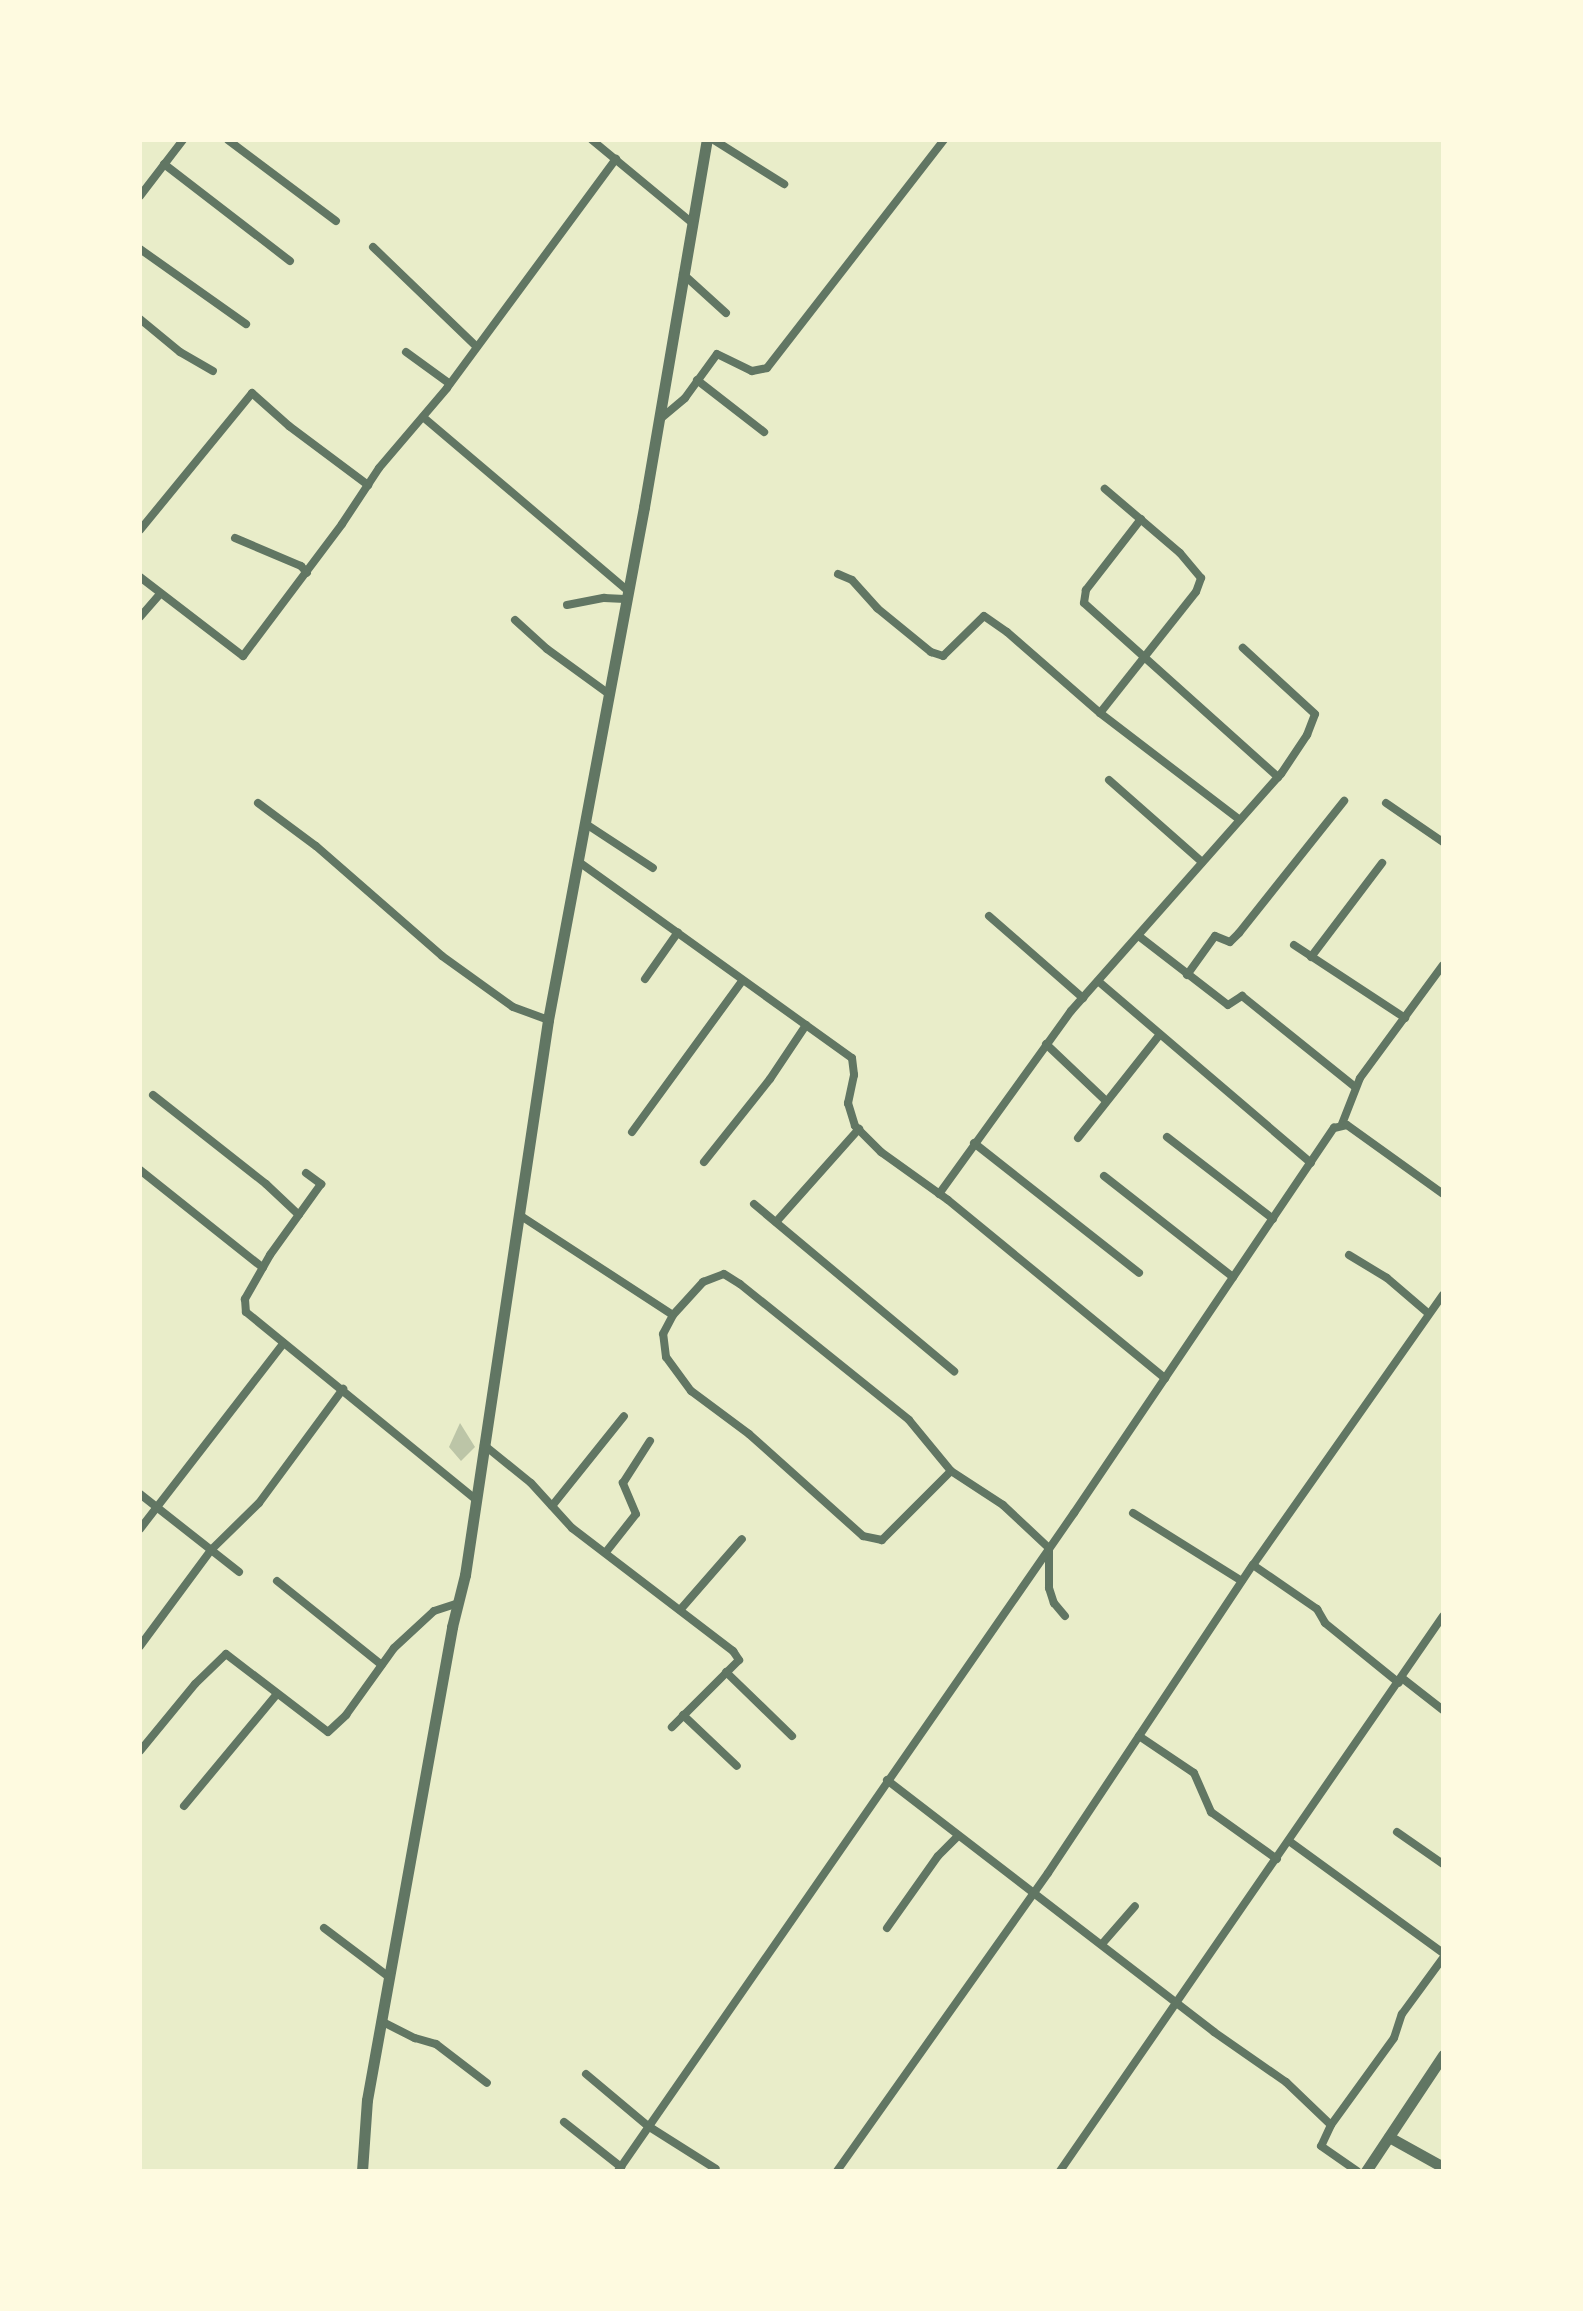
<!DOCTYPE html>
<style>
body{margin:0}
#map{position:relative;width:1583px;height:2311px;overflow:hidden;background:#e9edc9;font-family:"Fira Sans",sans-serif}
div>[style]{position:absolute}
.building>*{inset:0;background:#bcc5a7}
.minor>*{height:8px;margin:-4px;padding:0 4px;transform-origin:4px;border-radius:4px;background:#617663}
.tertiary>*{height:11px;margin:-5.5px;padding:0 5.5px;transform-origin:5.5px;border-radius:5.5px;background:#617663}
span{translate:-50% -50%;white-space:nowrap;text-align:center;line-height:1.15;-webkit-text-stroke:7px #fefae0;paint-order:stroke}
.frame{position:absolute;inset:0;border:142px solid #fefae0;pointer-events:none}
</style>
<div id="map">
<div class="building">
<i style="clip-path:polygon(460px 1423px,475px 1447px,461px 1461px,449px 1447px)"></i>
</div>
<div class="minor">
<i style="left:228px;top:140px;width:135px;rotate:36.9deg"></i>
<i style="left:592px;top:140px;width:129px;rotate:39.6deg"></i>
<i style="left:714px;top:140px;width:83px;rotate:32.2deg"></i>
<i style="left:164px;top:164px;width:159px;rotate:37.6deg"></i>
<i style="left:140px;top:196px;width:71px;rotate:-52.5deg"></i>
<i style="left:373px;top:247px;width:144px;rotate:43.9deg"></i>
<i style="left:140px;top:249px;width:130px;rotate:35.3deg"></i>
<i style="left:683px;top:274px;width:58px;rotate:42.2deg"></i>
<i style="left:140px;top:319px;width:52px;rotate:39.5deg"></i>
<i style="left:180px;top:352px;width:38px;rotate:30deg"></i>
<i style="left:406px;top:352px;width:54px;rotate:36deg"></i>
<i style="left:697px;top:380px;width:85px;rotate:37.8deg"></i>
<i style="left:423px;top:417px;width:267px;rotate:40.3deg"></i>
<i style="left:659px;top:420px;width:34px;rotate:-40deg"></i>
<i style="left:685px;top:398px;width:54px;rotate:-54deg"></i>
<i style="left:717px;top:354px;width:39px;rotate:26deg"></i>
<i style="left:752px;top:371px;width:15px;rotate:-11deg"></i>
<i style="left:767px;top:368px;width:289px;rotate:-52.2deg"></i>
<i style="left:1141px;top:519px;width:90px;rotate:127.8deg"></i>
<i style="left:1086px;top:590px;width:13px;rotate:99deg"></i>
<i style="left:1084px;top:603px;width:261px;rotate:41.9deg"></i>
<i style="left:140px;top:530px;width:177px;rotate:-50.7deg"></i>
<i style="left:252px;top:393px;width:50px;rotate:41.7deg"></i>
<i style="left:289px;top:426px;width:99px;rotate:36.8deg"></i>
<i style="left:235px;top:538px;width:72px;rotate:23deg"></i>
<i style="left:301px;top:566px;width:9px;rotate:49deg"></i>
<i style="left:838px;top:574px;width:15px;rotate:23deg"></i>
<i style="left:852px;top:580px;width:38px;rotate:48deg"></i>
<i style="left:877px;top:608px;width:70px;rotate:39.2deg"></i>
<i style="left:931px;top:652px;width:13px;rotate:18deg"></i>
<i style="left:943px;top:656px;width:57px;rotate:-44.3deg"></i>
<i style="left:984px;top:616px;width:28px;rotate:35deg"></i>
<i style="left:1007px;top:632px;width:123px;rotate:41.1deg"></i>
<i style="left:1100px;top:713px;width:176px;rotate:37.4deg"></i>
<i style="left:140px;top:577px;width:130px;rotate:37.5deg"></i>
<i style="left:243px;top:656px;width:165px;rotate:-53.1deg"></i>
<i style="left:342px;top:524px;width:67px;rotate:-56.5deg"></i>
<i style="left:379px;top:468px;width:105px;rotate:-49.6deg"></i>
<i style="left:447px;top:388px;width:285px;rotate:-53.6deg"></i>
<i style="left:567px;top:605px;width:38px;rotate:-11deg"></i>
<i style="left:604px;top:598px;width:21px;rotate:3deg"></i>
<i style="left:140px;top:617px;width:30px;rotate:-49deg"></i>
<i style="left:515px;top:620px;width:43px;rotate:42.2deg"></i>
<i style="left:547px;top:649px;width:77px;rotate:36deg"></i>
<i style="left:1100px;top:713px;width:154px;rotate:-51.6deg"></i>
<i style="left:1196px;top:592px;width:15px;rotate:-70deg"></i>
<i style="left:1201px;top:578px;width:33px;rotate:-130deg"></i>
<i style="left:1180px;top:553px;width:99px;rotate:-139.5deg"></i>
<i style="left:1109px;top:780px;width:124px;rotate:41.4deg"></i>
<i style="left:258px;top:803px;width:72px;rotate:36.6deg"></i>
<i style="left:316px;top:846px;width:167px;rotate:41.1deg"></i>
<i style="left:442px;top:956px;width:87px;rotate:35.7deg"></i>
<i style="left:513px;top:1007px;width:37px;rotate:20deg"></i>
<i style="left:1386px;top:803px;width:69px;rotate:34.4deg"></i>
<i style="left:586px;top:824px;width:80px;rotate:33.3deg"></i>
<i style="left:579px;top:862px;width:336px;rotate:35.7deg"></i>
<i style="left:852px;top:1058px;width:17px;rotate:83deg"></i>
<i style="left:854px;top:1075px;width:29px;rotate:102deg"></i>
<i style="left:848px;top:1103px;width:24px;rotate:73deg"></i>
<i style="left:855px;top:1126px;width:37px;rotate:45deg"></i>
<i style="left:881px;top:1152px;width:82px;rotate:35.6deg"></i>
<i style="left:948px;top:1200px;width:281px;rotate:39.4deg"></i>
<i style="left:989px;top:916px;width:125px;rotate:41.1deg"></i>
<i style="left:1140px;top:937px;width:111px;rotate:37.7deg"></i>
<i style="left:1228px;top:1005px;width:17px;rotate:-33deg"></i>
<i style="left:1242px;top:996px;width:145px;rotate:38.8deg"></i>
<i style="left:1294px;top:945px;width:133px;rotate:33.3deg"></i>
<i style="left:1311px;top:957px;width:118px;rotate:-52.9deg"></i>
<i style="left:1187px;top:975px;width:48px;rotate:-54.3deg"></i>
<i style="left:1215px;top:936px;width:16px;rotate:22deg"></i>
<i style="left:1230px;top:942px;width:13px;rotate:-45deg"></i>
<i style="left:1239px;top:933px;width:169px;rotate:-51.5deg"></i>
<i style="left:645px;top:979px;width:57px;rotate:-54.9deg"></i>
<i style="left:1098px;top:981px;width:280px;rotate:40.5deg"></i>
<i style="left:1046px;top:1044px;width:81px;rotate:43.5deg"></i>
<i style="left:153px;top:1095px;width:144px;rotate:38.2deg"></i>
<i style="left:266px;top:1184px;width:45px;rotate:43.2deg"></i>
<i style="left:1342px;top:1124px;width:49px;rotate:-68.6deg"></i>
<i style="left:1360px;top:1078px;width:140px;rotate:-53.7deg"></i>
<i style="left:632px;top:1132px;width:187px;rotate:-53.9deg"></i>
<i style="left:1167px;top:1137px;width:134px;rotate:37.7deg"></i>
<i style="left:1078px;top:1138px;width:132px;rotate:-51.7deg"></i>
<i style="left:974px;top:1143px;width:210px;rotate:38.2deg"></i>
<i style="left:704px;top:1162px;width:106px;rotate:-51.5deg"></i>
<i style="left:770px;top:1079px;width:65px;rotate:-56.3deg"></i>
<i style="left:140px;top:1170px;width:157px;rotate:38.5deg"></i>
<i style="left:306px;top:1173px;width:19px;rotate:36deg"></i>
<i style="left:321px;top:1184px;width:87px;rotate:125.7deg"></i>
<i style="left:270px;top:1255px;width:51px;rotate:119.6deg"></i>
<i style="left:245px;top:1299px;width:13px;rotate:86deg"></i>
<i style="left:246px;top:1312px;width:296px;rotate:39.2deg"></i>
<i style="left:1104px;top:1176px;width:164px;rotate:38.1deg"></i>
<i style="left:939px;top:1194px;width:226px;rotate:-54.2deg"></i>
<i style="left:1071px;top:1011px;width:317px;rotate:-48.5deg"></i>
<i style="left:1281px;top:774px;width:47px;rotate:-56.3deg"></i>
<i style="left:1307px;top:735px;width:22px;rotate:-69deg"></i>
<i style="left:1315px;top:714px;width:98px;rotate:-137.5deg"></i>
<i style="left:754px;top:1204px;width:261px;rotate:39.9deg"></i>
<i style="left:521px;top:1216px;width:181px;rotate:33.1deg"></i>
<i style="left:776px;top:1222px;width:125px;rotate:-48.3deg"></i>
<i style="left:1349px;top:1255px;width:44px;rotate:31.2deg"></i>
<i style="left:1387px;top:1278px;width:55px;rotate:40.6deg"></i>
<i style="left:484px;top:1445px;width:60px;rotate:39deg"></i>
<i style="left:531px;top:1483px;width:61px;rotate:47.7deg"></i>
<i style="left:572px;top:1528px;width:203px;rotate:37.4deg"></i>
<i style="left:733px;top:1651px;width:11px;rotate:56deg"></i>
<i style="left:739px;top:1660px;width:95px;rotate:135deg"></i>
<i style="left:951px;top:1471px;width:98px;rotate:135deg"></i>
<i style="left:882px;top:1540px;width:19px;rotate:-168deg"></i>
<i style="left:863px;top:1536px;width:153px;rotate:-138.2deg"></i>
<i style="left:749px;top:1434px;width:72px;rotate:-143.4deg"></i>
<i style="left:691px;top:1391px;width:42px;rotate:-126.3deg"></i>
<i style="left:666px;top:1357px;width:23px;rotate:-97deg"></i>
<i style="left:663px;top:1334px;width:21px;rotate:-62deg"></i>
<i style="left:673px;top:1315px;width:45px;rotate:-47.7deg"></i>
<i style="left:703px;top:1282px;width:22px;rotate:-21deg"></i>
<i style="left:724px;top:1274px;width:19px;rotate:32deg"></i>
<i style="left:740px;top:1284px;width:217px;rotate:38.8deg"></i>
<i style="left:909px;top:1420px;width:66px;rotate:50.5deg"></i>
<i style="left:951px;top:1471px;width:62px;rotate:33.2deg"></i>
<i style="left:1003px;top:1505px;width:63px;rotate:43.1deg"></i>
<i style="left:1049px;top:1548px;width:40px;rotate:90deg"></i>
<i style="left:1049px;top:1588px;width:16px;rotate:72deg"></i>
<i style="left:1054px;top:1603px;width:17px;rotate:50deg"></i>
<i style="left:140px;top:1494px;width:126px;rotate:38.2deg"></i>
<i style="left:552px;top:1506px;width:115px;rotate:-51.3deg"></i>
<i style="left:1133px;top:1513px;width:128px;rotate:32deg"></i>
<i style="left:140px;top:1529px;width:235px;rotate:-52.3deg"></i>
<i style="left:606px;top:1552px;width:48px;rotate:-51.7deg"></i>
<i style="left:636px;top:1514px;width:34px;rotate:-113deg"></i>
<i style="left:623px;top:1483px;width:50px;rotate:-57.3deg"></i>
<i style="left:1253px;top:1565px;width:78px;rotate:34.5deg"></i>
<i style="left:1317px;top:1609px;width:16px;rotate:60deg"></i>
<i style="left:1325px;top:1623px;width:95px;rotate:39deg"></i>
<i style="left:277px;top:1581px;width:134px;rotate:38.7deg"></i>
<i style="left:680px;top:1610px;width:94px;rotate:-48.9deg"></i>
<i style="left:140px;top:1646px;width:119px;rotate:-53.5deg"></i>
<i style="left:211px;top:1550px;width:67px;rotate:-44.4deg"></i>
<i style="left:259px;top:1503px;width:142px;rotate:-53.6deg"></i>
<i style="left:726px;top:1672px;width:92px;rotate:44.1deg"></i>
<i style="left:1402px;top:1678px;width:52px;rotate:38deg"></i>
<i style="left:683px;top:1715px;width:74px;rotate:43.4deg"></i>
<i style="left:1139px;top:1736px;width:66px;rotate:33.9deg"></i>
<i style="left:1194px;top:1773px;width:43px;rotate:66.4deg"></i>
<i style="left:1211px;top:1812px;width:81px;rotate:35.5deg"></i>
<i style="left:140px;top:1751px;width:87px;rotate:-50.6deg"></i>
<i style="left:195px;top:1684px;width:43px;rotate:-44.1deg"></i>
<i style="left:226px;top:1654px;width:128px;rotate:37.4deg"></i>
<i style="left:328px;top:1732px;width:25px;rotate:-43deg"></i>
<i style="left:346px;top:1715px;width:82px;rotate:-54.4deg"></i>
<i style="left:394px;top:1648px;width:54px;rotate:-42.8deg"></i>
<i style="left:434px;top:1611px;width:25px;rotate:-18deg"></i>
<i style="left:887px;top:1780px;width:413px;rotate:37.6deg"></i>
<i style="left:1214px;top:2032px;width:88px;rotate:34.8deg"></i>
<i style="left:1286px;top:2082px;width:62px;rotate:43.7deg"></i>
<i style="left:1331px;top:2125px;width:23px;rotate:115deg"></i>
<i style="left:1321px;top:2146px;width:44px;rotate:34.8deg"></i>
<i style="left:184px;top:1806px;width:146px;rotate:-50.3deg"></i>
<i style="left:1397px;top:1832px;width:56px;rotate:34.8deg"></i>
<i style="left:1289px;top:1841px;width:190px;rotate:36deg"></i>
<i style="left:324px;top:1928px;width:81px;rotate:37deg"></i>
<i style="left:887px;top:1928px;width:88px;rotate:-54.7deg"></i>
<i style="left:938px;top:1856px;width:27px;rotate:-45deg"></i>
<i style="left:1102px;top:1944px;width:50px;rotate:-49deg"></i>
<i style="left:381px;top:2021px;width:38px;rotate:27deg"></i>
<i style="left:415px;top:2038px;width:22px;rotate:16deg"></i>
<i style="left:436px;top:2044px;width:64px;rotate:37.4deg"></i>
<i style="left:586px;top:2074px;width:81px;rotate:40deg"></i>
<i style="left:648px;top:2126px;width:80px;rotate:32.3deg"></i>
<i style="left:564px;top:2122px;width:73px;rotate:38.3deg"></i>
<i style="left:1331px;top:2125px;width:107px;rotate:-54.1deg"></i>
<i style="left:1394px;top:2038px;width:25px;rotate:-72deg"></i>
<i style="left:1402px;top:2014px;width:69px;rotate:-53.8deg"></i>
<i style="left:618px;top:2171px;width:801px;rotate:-55.28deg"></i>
<i style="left:1074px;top:1513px;width:465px;rotate:-56deg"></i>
<i style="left:1334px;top:1128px;width:13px;rotate:-13deg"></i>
<i style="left:1347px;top:1125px;width:118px;rotate:35.7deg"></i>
<i style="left:837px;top:2171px;width:365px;rotate:-54.7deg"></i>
<i style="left:1048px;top:1873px;width:370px;rotate:-56.4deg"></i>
<i style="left:1253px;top:1565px;width:330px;rotate:-54.9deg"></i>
<i style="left:1060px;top:2171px;width:674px;rotate:-55.39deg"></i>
</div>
<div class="tertiary">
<i style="left:1389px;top:2137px;width:62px;rotate:29.1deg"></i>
<i style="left:362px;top:2171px;width:71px;rotate:-86deg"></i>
<i style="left:367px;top:2100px;width:481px;rotate:-79.8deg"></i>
<i style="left:452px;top:1627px;width:54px;rotate:-76deg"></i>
<i style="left:465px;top:1575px;width:561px;rotate:-81.49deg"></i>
<i style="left:548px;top:1020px;width:522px;rotate:-79.4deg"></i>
<i style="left:644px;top:507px;width:372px;rotate:-80.3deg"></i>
<i style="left:1366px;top:2171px;width:139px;rotate:-56.4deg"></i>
</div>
<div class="frame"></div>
</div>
